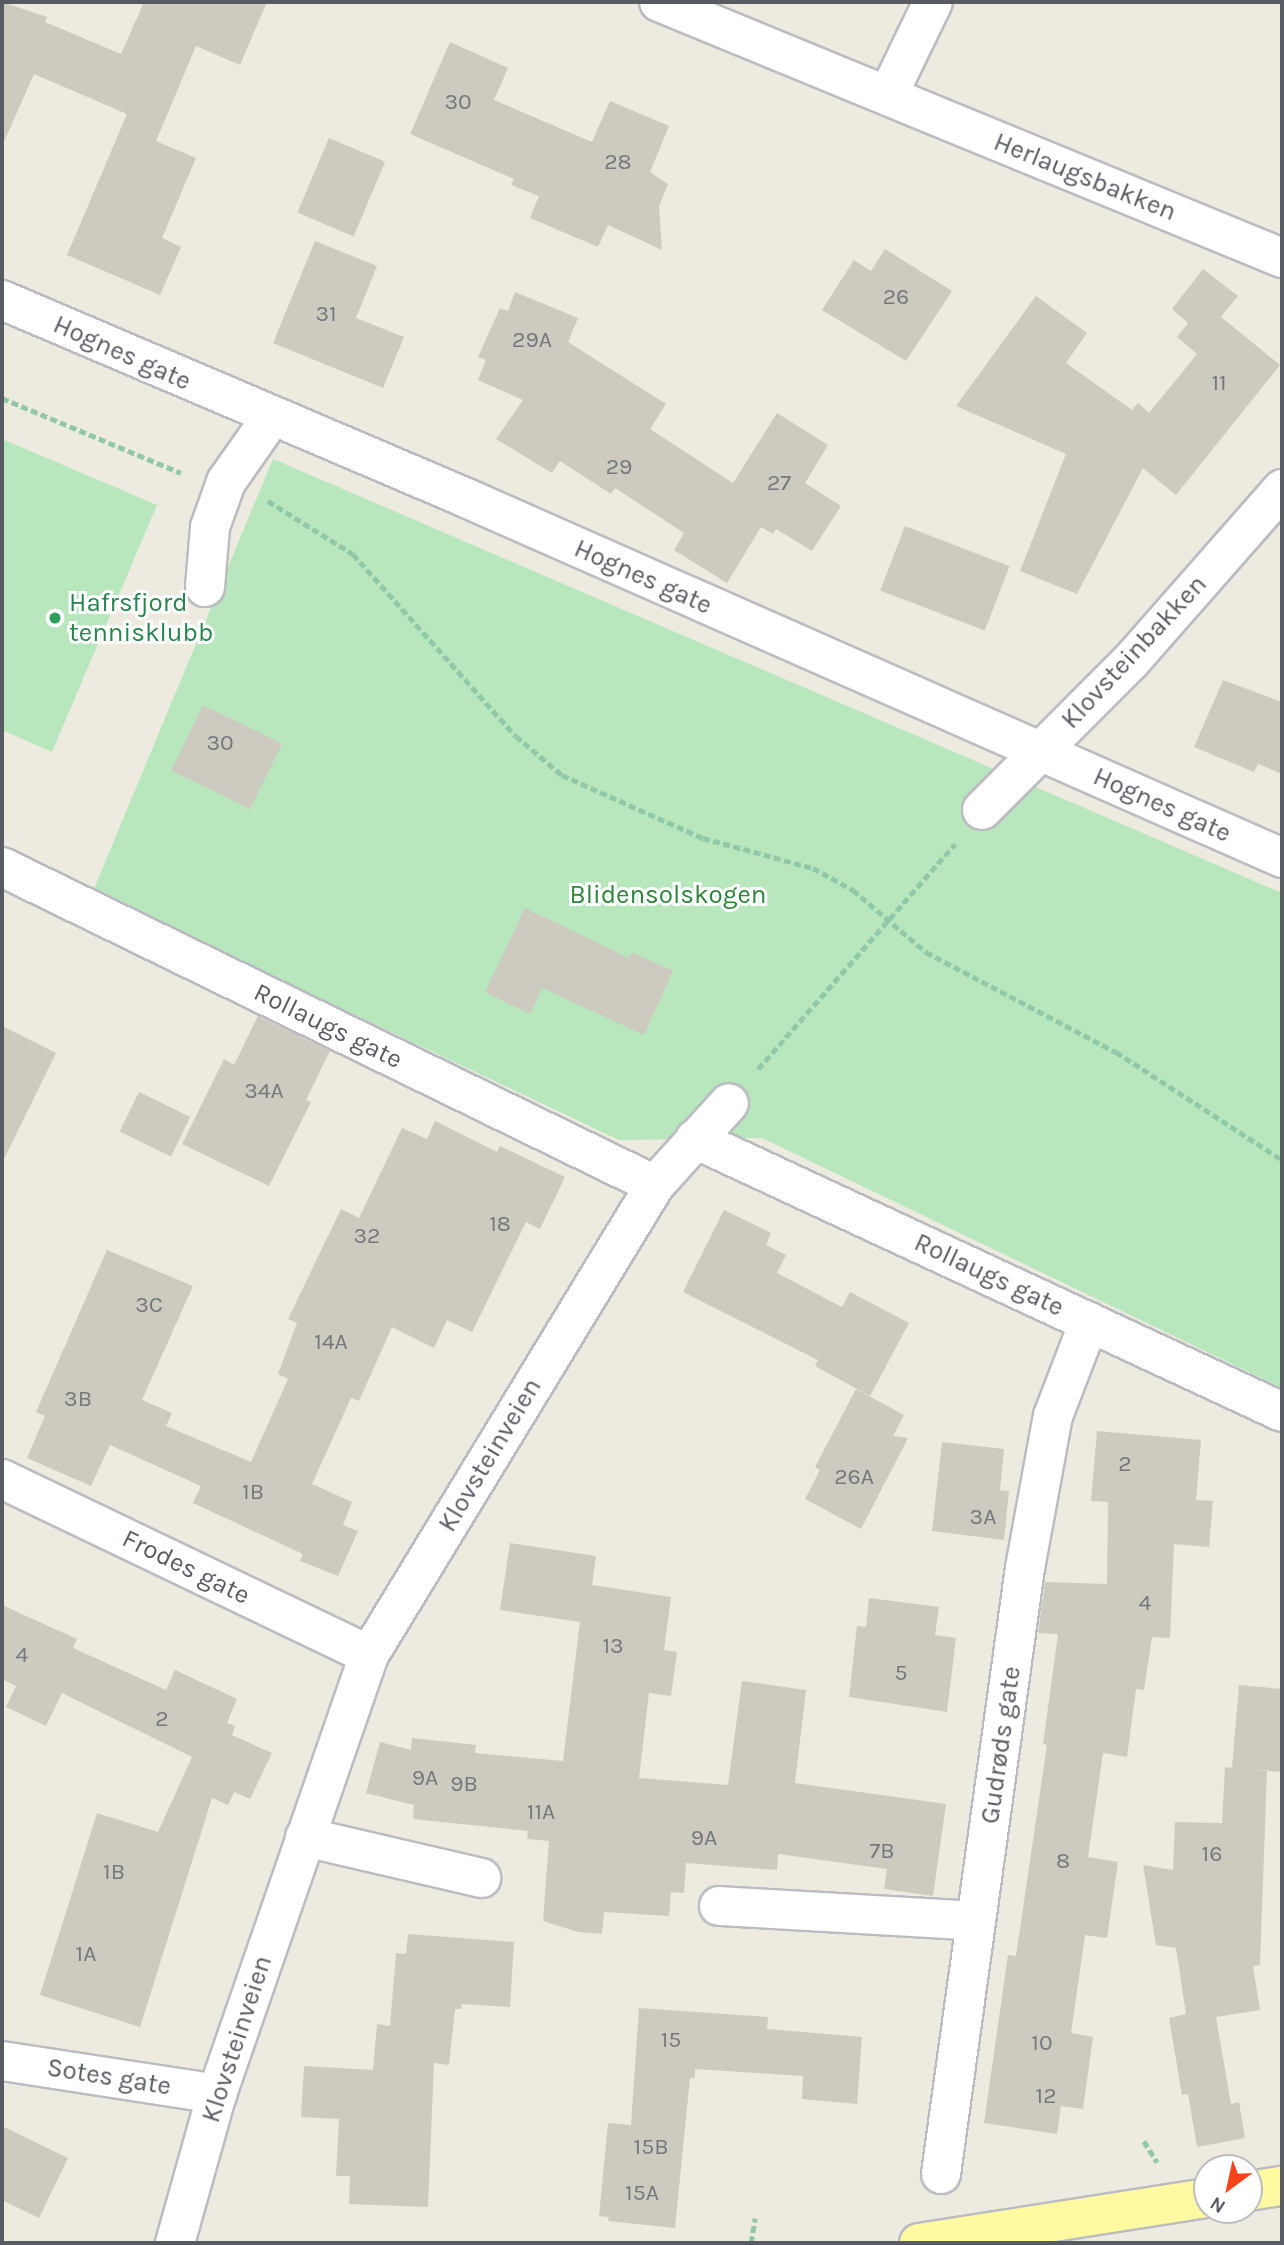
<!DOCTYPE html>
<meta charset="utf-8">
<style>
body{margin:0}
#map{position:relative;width:1284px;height:2245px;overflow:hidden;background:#edebdf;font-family:Karla,sans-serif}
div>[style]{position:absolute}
.green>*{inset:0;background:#b8e7bd}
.building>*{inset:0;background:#cdcac0;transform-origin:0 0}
.path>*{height:4.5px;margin-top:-2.25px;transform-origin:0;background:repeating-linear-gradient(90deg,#91c8a7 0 7px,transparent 0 10.5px)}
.roads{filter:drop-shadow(2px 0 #babcc2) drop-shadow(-2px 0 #babcc2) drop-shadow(0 2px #babcc2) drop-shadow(0 -2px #babcc2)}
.minor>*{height:38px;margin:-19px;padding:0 19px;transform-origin:19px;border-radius:19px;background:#fff}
.major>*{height:38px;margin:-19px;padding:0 19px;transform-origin:19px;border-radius:19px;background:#fffaa1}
.dots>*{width:19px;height:19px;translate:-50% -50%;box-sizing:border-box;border:4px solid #fff;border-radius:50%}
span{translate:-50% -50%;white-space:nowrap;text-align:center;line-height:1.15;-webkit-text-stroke:6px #fff;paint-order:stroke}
.number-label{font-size:23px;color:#75777a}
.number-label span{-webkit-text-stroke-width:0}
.street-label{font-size:26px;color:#585b62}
.leisure-label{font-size:26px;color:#27864d}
.left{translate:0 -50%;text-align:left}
.park-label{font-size:26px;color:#2d853a}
.frame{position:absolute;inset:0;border:4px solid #585b62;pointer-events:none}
.north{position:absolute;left:1193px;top:2154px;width:70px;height:70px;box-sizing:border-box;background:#fff;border:2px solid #bcbdc0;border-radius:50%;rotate:213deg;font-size:19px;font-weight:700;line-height:28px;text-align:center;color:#585b62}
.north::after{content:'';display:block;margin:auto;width:24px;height:32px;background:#f8431a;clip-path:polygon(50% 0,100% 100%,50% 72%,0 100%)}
</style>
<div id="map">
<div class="green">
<i style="clip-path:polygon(2px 439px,157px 505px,52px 752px,2px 730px)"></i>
<i style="clip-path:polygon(273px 459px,1282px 893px,1282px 1388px,762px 1138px,619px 1140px,93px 891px)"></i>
</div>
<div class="building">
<i style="clip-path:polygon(2px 2px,47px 17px,45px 22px,121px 54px,144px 2px,267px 2px,240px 65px,196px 46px,156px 141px,196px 158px,162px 238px,181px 247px,160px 295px,67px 255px,127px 114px,34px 74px,2px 146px)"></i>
<i style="clip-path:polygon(450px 42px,508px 68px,494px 100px,592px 142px,610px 101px,669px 126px,650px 172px,668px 184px,659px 206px,662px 250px,608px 225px,598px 247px,530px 218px,539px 196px,511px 185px,514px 179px,410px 134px)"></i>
<i style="left:329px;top:138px;width:61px;height:81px;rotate:23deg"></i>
<i style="clip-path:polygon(315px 241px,377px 266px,356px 318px,404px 337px,383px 388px,273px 343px)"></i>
<i style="clip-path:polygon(885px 249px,952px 291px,906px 361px,822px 310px,854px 260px,871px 271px)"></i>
<i style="clip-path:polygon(1203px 269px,1238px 296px,1221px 317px,1280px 365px,1176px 495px,1143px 468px,1077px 594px,1020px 571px,1066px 454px,956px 406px,1036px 296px,1087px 333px,1066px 363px,1132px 410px,1138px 403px,1149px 413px,1197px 354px,1177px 337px,1188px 323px,1172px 309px)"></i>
<i style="clip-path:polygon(515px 292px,578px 318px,568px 342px,666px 404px,650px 429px,733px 483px,777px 413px,828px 445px,805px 483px,841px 506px,812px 551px,776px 529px,773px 534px,761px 527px,727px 583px,674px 550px,684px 533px,615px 488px,611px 494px,560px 461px,552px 473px,496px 439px,523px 400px,478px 380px,486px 360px,478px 357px,500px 308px,508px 311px)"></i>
<i style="left:905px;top:526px;width:112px;height:69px;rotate:21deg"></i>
<i style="clip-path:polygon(1223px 680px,1282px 702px,1282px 774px,1258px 764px,1254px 772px,1194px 747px)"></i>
<i style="left:203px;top:705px;width:88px;height:73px;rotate:26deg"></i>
<i style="clip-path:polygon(525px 908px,629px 958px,632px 952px,673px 971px,644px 1035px,542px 988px,530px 1014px,485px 992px)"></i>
<i style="clip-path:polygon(258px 1016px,330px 1051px,306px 1100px,311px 1102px,269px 1186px,182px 1144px,224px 1059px,234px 1065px)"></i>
<i style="clip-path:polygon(2px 1026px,56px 1053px,2px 1163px)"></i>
<i style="left:139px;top:1092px;width:57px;height:44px;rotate:26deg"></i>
<i style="clip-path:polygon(435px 1121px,497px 1152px,500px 1146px,565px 1177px,540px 1229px,526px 1222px,472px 1332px,447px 1320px,434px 1348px,392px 1327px,359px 1401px,351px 1398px,312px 1484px,352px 1502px,343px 1525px,358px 1531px,338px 1576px,300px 1561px,303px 1554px,193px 1503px,201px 1486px,110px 1445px,91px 1486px,27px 1458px,45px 1416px,36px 1412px,107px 1250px,193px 1286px,142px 1400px,172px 1413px,166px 1426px,251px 1462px,288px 1379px,278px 1374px,297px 1323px,288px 1319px,341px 1209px,359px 1218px,402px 1128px,427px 1139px)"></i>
<i style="clip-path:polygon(724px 1210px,771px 1233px,766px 1245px,786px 1255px,777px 1273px,842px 1307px,850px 1292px,909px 1323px,870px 1396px,815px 1366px,818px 1360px,683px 1292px)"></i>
<i style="clip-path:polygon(856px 1389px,904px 1415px,893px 1436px,908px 1438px,861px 1529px,805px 1499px,820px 1470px,815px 1467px)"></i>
<i style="clip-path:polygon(1097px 1431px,1201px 1440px,1196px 1500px,1213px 1501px,1209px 1547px,1174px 1544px,1170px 1638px,1152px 1637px,1144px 1690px,1136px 1689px,1127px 1757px,1103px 1753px,1088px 1857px,1118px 1862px,1107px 1938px,1085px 1935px,1071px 2033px,1093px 2037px,1083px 2109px,1061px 2106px,1057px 2134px,984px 2123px,1008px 1955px,1016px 1956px,1047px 1745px,1043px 1744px,1058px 1634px,1038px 1633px,1045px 1582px,1107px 1584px,1108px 1502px,1091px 1501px)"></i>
<i style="clip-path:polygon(942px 1442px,1004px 1449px,1000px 1490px,1009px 1491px,1004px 1540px,932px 1531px)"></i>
<i style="clip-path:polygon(510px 1543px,596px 1556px,592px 1585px,671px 1597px,664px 1650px,677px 1652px,671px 1696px,649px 1693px,639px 1778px,728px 1785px,742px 1681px,806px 1690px,795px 1783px,946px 1804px,933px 1896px,884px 1889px,887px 1869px,778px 1854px,777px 1870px,686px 1863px,684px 1893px,671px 1892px,669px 1916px,604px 1912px,602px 1934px,578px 1932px,543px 1921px,549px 1841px,527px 1839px,528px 1831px,413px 1819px,414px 1805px,366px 1793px,380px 1742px,411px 1750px,412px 1738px,476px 1745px,475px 1753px,563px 1761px,580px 1622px,500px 1610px)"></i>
<i style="clip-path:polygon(869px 1598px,939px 1607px,935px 1635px,956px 1638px,947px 1712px,849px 1697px,857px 1626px,866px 1627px)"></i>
<i style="clip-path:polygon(2px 1605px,77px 1639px,73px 1648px,166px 1690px,175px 1670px,237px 1699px,227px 1723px,235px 1726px,232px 1735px,272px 1753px,250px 1799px,234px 1792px,228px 1805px,212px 1798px,140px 2027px,40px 1995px,97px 1813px,158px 1832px,192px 1757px,62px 1693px,46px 1726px,6px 1707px,16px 1686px,2px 1679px)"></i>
<i style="clip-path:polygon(1239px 1685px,1282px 1689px,1282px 1772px,1239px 1768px,1267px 1771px,1260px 1965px,1253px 1966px,1260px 2010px,1216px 2017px,1231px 2104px,1239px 2102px,1245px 2138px,1197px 2147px,1188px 2094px,1182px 2095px,1169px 2018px,1186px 2014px,1176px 1948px,1156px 1945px,1143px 1865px,1173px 1870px,1175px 1822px,1222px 1823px,1225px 1767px,1232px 1768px)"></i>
<i style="clip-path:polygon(408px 1934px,514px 1942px,510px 2007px,462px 2004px,461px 2009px,455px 2009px,449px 2065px,434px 2063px,428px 2207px,349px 2204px,350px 2176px,336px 2176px,339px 2119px,301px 2117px,304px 2066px,373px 2070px,377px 2024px,390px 2026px,396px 1953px,406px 1954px)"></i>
<i style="clip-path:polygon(639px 2008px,768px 2017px,767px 2029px,862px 2037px,857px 2104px,802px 2099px,803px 2076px,695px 2069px,695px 2078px,690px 2078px,675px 2228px,608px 2221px,609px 2217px,599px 2216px,608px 2123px,631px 2125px)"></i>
<i style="clip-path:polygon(2px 2126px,68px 2158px,39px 2218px,2px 2200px)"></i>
</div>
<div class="path">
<i style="left:2px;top:398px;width:194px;rotate:22.7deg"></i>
<i style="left:268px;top:501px;width:100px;rotate:31.9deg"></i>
<i style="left:353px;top:554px;width:244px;rotate:48.2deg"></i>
<i style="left:516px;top:736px;width:60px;rotate:40.3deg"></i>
<i style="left:562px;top:775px;width:154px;rotate:24.1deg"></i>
<i style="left:703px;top:838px;width:114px;rotate:15.3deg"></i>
<i style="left:813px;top:868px;width:46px;rotate:28.8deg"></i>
<i style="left:853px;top:890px;width:96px;rotate:40.3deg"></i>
<i style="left:926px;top:952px;width:215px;rotate:27.8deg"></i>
<i style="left:1116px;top:1052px;width:198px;rotate:33deg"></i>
<i style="left:758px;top:1069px;width:299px;rotate:-48.8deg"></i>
<i style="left:1144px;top:2141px;width:25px;rotate:58deg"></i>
<i style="left:751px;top:2243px;width:25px;rotate:-81deg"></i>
</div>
<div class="roads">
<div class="minor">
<i style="left:659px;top:2px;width:674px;rotate:22.34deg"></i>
<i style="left:888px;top:95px;width:103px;rotate:-64.2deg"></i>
<i style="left:2px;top:300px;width:502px;rotate:23.09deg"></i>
<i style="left:464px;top:497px;width:894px;rotate:23.81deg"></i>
<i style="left:205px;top:587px;width:60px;rotate:-85.2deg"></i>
<i style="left:210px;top:527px;width:48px;rotate:-70.4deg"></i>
<i style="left:226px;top:482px;width:78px;rotate:-54.9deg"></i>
<i style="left:982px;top:810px;width:211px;rotate:-45deg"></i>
<i style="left:1131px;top:661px;width:229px;rotate:-48.7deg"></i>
<i style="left:2px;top:867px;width:726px;rotate:25.97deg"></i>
<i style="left:695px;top:1139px;width:647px;rotate:24.94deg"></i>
<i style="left:2px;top:1479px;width:407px;rotate:25.6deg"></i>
<i style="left:305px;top:1837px;width:181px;rotate:13.1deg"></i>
<i style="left:719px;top:1906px;width:257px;rotate:3.3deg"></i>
<i style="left:2px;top:2061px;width:218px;rotate:8.7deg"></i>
<i style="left:941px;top:2174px;width:612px;rotate:-82.11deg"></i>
<i style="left:1025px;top:1568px;width:155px;rotate:-79.6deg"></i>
<i style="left:1053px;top:1416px;width:101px;rotate:-69deg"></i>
<i style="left:175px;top:2243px;width:155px;rotate:-74.3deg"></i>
<i style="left:217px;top:2094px;width:465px;rotate:-70.9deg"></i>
<i style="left:369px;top:1655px;width:550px;rotate:-58.68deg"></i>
<i style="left:655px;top:1185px;width:110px;rotate:-47.9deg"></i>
</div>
<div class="major">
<i style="left:1249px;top:2191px;width:33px;rotate:-9deg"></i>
<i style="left:919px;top:2243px;width:291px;rotate:-8.9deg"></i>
</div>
</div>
<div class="dots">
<i style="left:55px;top:618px;background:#2e9e5b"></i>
</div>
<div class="number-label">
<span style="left:458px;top:102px">30</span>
<span style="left:618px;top:162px">28</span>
<span style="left:896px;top:297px">26</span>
<span style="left:326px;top:314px">31</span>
<span style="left:532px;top:340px">29A</span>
<span style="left:1219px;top:383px">11</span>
<span style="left:619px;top:467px">29</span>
<span style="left:779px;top:483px">27</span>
<span style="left:220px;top:743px">30</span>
<span style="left:264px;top:1091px">34A</span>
<span style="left:500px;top:1224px">18</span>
<span style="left:367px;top:1236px">32</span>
<span style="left:149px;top:1305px">3C</span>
<span style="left:331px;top:1342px">14A</span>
<span style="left:78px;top:1399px">3B</span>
<span style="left:1125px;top:1464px">2</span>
<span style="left:854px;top:1477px">26A</span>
<span style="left:253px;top:1492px">1B</span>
<span style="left:983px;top:1517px">3A</span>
<span style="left:1145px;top:1603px">4</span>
<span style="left:613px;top:1646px">13</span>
<span style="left:22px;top:1655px">4</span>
<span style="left:901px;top:1673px">5</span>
<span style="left:162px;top:1719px">2</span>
<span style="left:425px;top:1778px">9A</span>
<span style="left:464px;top:1784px">9B</span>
<span style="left:541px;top:1812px">11A</span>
<span style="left:704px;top:1838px">9A</span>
<span style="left:882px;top:1851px">7B</span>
<span style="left:1212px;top:1854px">16</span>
<span style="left:1063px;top:1861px">8</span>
<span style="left:114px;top:1872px">1B</span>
<span style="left:86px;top:1954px">1A</span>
<span style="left:671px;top:2040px">15</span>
<span style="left:1042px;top:2043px">10</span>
<span style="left:1046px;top:2096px">12</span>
<span style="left:651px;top:2147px">15B</span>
<span style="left:642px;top:2193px">15A</span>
</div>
<div class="street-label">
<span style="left:1085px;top:177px;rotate:22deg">Herlaugsbakken</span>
<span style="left:122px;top:353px;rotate:24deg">Hognes gate</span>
<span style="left:643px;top:577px;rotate:24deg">Hognes gate</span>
<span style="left:1134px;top:652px;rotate:-47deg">Klovsteinbakken</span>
<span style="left:1162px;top:805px;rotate:24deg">Hognes gate</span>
<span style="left:328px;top:1026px;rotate:26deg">Rollaugs gate</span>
<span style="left:989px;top:1275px;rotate:25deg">Rollaugs gate</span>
<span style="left:490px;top:1455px;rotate:-59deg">Klovsteinveien</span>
<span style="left:186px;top:1567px;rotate:26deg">Frodes gate</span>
<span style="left:1001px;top:1745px;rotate:-82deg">Gudrøds gate</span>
<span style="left:237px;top:2039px;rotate:-72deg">Klovsteinveien</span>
<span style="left:109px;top:2077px;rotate:9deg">Sotes gate</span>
</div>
<div class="leisure-label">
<span class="left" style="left:69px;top:618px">Hafrsfjord<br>tennisklubb</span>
</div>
<div class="park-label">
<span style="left:668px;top:895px">Blidensolskogen</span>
</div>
<div class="frame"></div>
<div class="north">N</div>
</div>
